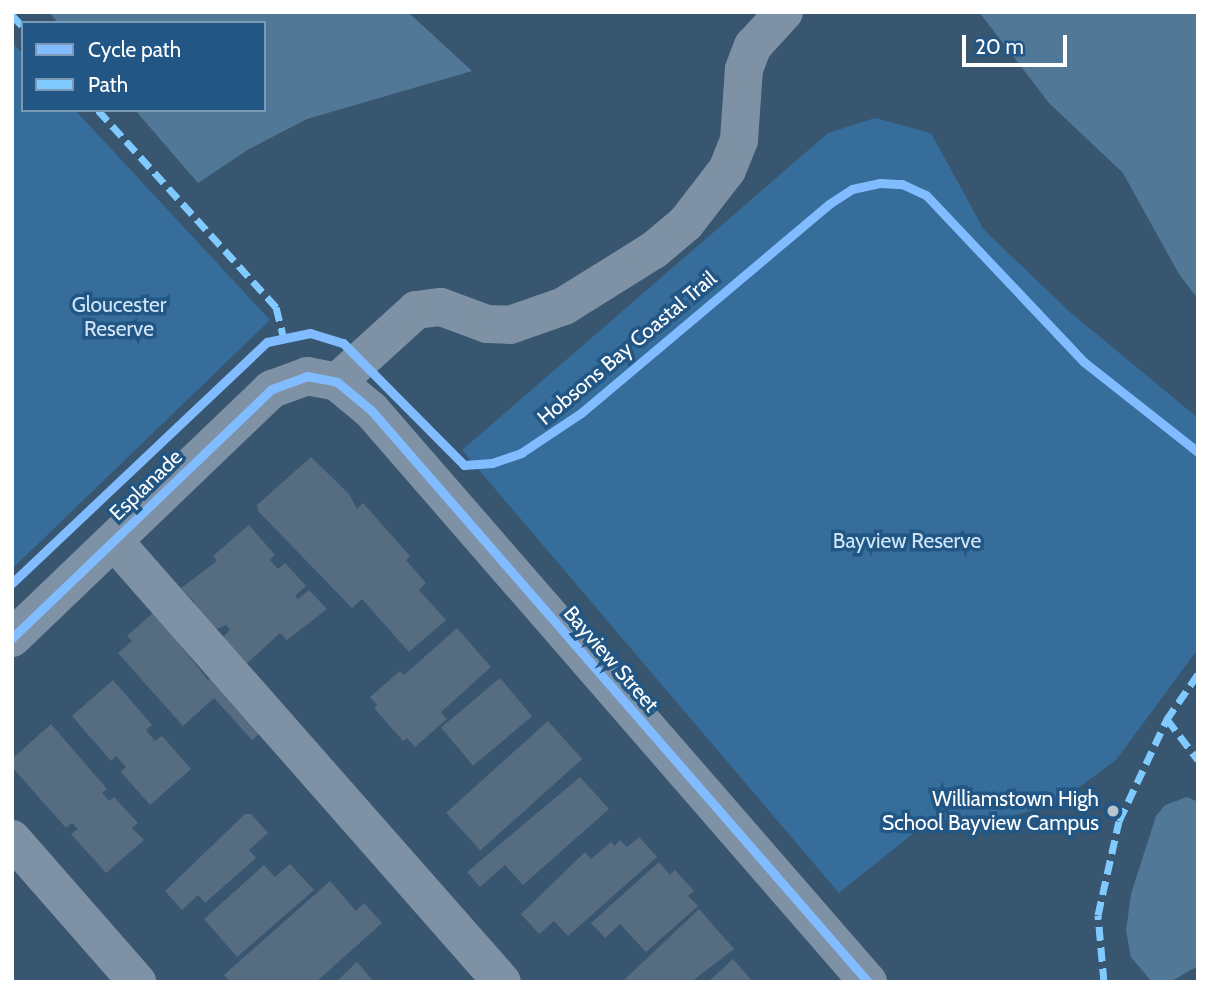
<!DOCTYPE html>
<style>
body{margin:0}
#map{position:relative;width:1210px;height:994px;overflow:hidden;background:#38566f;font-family:Cabin,sans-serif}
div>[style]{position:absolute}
.green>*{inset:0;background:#366d9b}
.water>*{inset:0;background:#527897}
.building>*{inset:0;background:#566d81;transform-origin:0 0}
.minor>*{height:38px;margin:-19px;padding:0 19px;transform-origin:19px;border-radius:19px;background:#7f92a5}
.quiet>*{height:7px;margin-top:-3.5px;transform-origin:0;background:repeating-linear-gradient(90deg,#80caff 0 14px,transparent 0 21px)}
.cycleway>*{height:9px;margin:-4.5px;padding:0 4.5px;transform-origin:4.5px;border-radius:4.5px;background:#80bcff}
.dots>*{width:19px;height:19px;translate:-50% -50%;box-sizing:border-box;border:4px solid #225785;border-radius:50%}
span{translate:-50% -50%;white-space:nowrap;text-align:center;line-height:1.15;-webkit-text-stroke:7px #225785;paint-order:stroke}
.park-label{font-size:21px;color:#cfe5f7}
.street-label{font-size:21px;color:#fff}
.poi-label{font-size:21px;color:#fff}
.right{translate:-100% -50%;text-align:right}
.frame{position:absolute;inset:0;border:14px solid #fff;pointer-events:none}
.legend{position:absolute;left:21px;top:21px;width:245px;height:91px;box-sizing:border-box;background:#225785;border:2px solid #7a9ab6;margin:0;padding:9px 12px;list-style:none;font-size:21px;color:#fff}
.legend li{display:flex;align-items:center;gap:14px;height:35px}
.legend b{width:35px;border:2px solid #7a9ab6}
.scale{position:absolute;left:962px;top:35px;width:105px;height:32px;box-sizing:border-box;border:4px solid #fff;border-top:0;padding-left:9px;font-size:21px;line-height:24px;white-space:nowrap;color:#fff;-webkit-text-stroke:5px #225785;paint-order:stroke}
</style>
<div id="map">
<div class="green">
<i style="clip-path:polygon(12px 42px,23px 54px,23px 110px,75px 110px,270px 320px,12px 569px)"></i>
<i style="clip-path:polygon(875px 118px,931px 133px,984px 230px,1071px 313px,1198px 418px,1198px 649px,1116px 760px,1059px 802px,997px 821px,930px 820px,839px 893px,462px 450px,828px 133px)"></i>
</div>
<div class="water">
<i style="clip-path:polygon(49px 12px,408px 12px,472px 71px,307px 119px,249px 149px,198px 183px,135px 110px,264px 110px,264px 23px,58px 23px)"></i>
<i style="clip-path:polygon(979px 12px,1198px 12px,1198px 299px,1179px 274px,1123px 173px,1049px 103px)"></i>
<i style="clip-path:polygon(1187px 797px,1198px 802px,1198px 966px,1170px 982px,1152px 982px,1131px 957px,1126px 931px,1131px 894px,1156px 816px,1165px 805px)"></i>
</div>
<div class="building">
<i style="clip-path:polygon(311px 457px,349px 494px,357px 509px,363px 503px,410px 556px,406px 560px,426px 583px,419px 590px,446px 620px,409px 652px,362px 599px,352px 608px,258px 511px,257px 505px)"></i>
<i style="clip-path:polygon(249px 525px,275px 555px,270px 560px,278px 569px,285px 563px,306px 586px,295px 596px,298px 599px,309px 590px,327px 609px,287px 640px,280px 633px,242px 668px,219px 641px,230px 630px,226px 625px,211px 632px,189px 608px,195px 603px,181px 588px,217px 561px,213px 556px)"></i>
<i style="clip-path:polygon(154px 612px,208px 680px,219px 669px,269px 725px,252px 740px,214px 698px,183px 726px,118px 653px,132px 641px,127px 636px)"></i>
<i style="clip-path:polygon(457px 628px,491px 667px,441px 712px,447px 719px,415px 747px,407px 738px,403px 741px,374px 708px,377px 705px,370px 697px,400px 671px,404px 675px)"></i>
<i style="left:500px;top:678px;width:50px;height:77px;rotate:50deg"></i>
<i style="clip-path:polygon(113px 680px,152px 725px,146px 730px,155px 741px,162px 736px,191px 769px,150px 805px,121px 772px,126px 767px,116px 756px,111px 761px,72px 716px)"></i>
<i style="left:548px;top:721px;width:51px;height:137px;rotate:48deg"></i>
<i style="clip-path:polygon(51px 724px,107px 789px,102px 793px,109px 801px,114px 797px,138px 823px,132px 828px,144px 840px,106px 873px,71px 834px,78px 829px,72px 823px,66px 828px,12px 767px,12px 759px)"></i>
<i style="clip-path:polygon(580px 777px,609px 809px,523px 885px,505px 865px,480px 887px,467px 872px)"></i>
<i style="clip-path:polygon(245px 814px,251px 814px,268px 833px,249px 850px,256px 858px,205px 903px,198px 895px,182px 910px,165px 891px)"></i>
<i style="clip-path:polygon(639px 837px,657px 857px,568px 936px,554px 921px,539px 934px,521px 914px,585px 852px,591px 859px,611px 842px,615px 846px,620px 840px,627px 847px)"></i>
<i style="clip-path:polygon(659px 862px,670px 875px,675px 870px,694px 891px,688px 896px,698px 906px,646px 952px,620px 924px,605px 938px,591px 923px)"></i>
<i style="clip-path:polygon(290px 864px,314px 890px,237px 957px,204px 919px,264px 865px,275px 877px)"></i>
<i style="clip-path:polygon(330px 881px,356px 911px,364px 903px,382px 923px,316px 982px,231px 982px,224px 975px)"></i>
<i style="clip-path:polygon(699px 909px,734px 949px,691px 982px,622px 982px)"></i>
<i style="clip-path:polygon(733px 959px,753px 982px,708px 982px)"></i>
<i style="clip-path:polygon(357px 962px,374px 982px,336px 982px)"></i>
</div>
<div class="minor">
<i style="left:337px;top:382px;width:107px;rotate:-42.3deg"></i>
<i style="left:416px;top:310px;width:25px;rotate:-7deg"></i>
<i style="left:441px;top:307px;width:49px;rotate:20.3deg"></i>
<i style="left:487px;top:324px;width:23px;rotate:2deg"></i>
<i style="left:510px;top:325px;width:57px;rotate:-19.4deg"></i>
<i style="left:564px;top:306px;width:106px;rotate:-31.9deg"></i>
<i style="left:654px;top:250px;width:42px;rotate:-40.2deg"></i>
<i style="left:686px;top:223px;width:67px;rotate:-52.3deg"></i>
<i style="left:727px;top:170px;width:32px;rotate:-68deg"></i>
<i style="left:739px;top:140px;width:71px;rotate:-86deg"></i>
<i style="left:744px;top:69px;width:25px;rotate:-69deg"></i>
<i style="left:753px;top:46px;width:46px;rotate:-47.6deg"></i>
<i style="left:114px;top:541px;width:587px;rotate:48.66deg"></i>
<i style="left:12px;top:638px;width:360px;rotate:-43.8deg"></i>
<i style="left:272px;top:389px;width:37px;rotate:-20deg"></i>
<i style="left:307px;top:376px;width:31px;rotate:11deg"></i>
<i style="left:337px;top:382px;width:44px;rotate:39.5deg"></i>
<i style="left:371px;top:410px;width:758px;rotate:49.01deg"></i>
<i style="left:12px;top:839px;width:190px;rotate:48.8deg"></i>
</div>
<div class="quiet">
<i style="left:12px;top:15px;width:16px;rotate:47deg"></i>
<i style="left:98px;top:110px;width:266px;rotate:47.9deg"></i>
<i style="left:276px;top:307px;width:30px;rotate:76deg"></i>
<i style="left:1198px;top:674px;width:55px;rotate:124.6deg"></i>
<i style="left:1167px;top:719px;width:51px;rotate:52.9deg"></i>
<i style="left:1104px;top:982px;width:67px;rotate:-95.1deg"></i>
<i style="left:1098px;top:915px;width:96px;rotate:-77.4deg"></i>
<i style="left:1119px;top:821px;width:113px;rotate:-64.8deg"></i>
</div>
<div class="cycleway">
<i style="left:12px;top:583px;width:351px;rotate:-43.4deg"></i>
<i style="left:267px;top:342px;width:44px;rotate:-11.8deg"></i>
<i style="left:310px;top:333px;width:34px;rotate:17deg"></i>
<i style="left:343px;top:343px;width:172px;rotate:45.2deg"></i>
<i style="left:464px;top:465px;width:28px;rotate:-4deg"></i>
<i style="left:492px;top:463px;width:31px;rotate:-19deg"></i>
<i style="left:521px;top:453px;width:72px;rotate:-33.7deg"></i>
<i style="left:581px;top:413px;width:324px;rotate:-40.1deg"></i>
<i style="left:829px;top:204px;width:27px;rotate:-33deg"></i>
<i style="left:852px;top:189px;width:29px;rotate:-12deg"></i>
<i style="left:880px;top:183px;width:22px;rotate:3deg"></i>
<i style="left:902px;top:184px;width:26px;rotate:25deg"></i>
<i style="left:926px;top:195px;width:230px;rotate:46.6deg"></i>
<i style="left:1084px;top:362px;width:145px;rotate:38.3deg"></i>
<i style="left:12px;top:638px;width:360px;rotate:-43.8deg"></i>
<i style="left:272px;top:389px;width:37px;rotate:-20deg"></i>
<i style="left:307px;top:376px;width:31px;rotate:11deg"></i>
<i style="left:337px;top:382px;width:44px;rotate:39.5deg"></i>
<i style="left:371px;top:410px;width:758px;rotate:49.01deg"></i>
</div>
<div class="dots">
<i style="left:1113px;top:811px;background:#b9c4cd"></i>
</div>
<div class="park-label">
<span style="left:119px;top:317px">Gloucester<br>Reserve</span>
<span style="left:907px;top:541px">Bayview Reserve</span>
</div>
<div class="street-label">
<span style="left:627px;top:348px;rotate:-40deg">Hobsons Bay Coastal Trail</span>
<span style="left:146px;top:485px;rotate:-44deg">Esplanade</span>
<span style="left:611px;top:659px;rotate:49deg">Bayview Street</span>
</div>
<div class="poi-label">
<span class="right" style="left:1099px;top:811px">Williamstown High<br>School Bayview Campus</span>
</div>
<div class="frame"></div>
<ul class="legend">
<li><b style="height:9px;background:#80bcff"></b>Cycle path</li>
<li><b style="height:9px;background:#80caff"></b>Path</li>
</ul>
<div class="scale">20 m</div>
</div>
